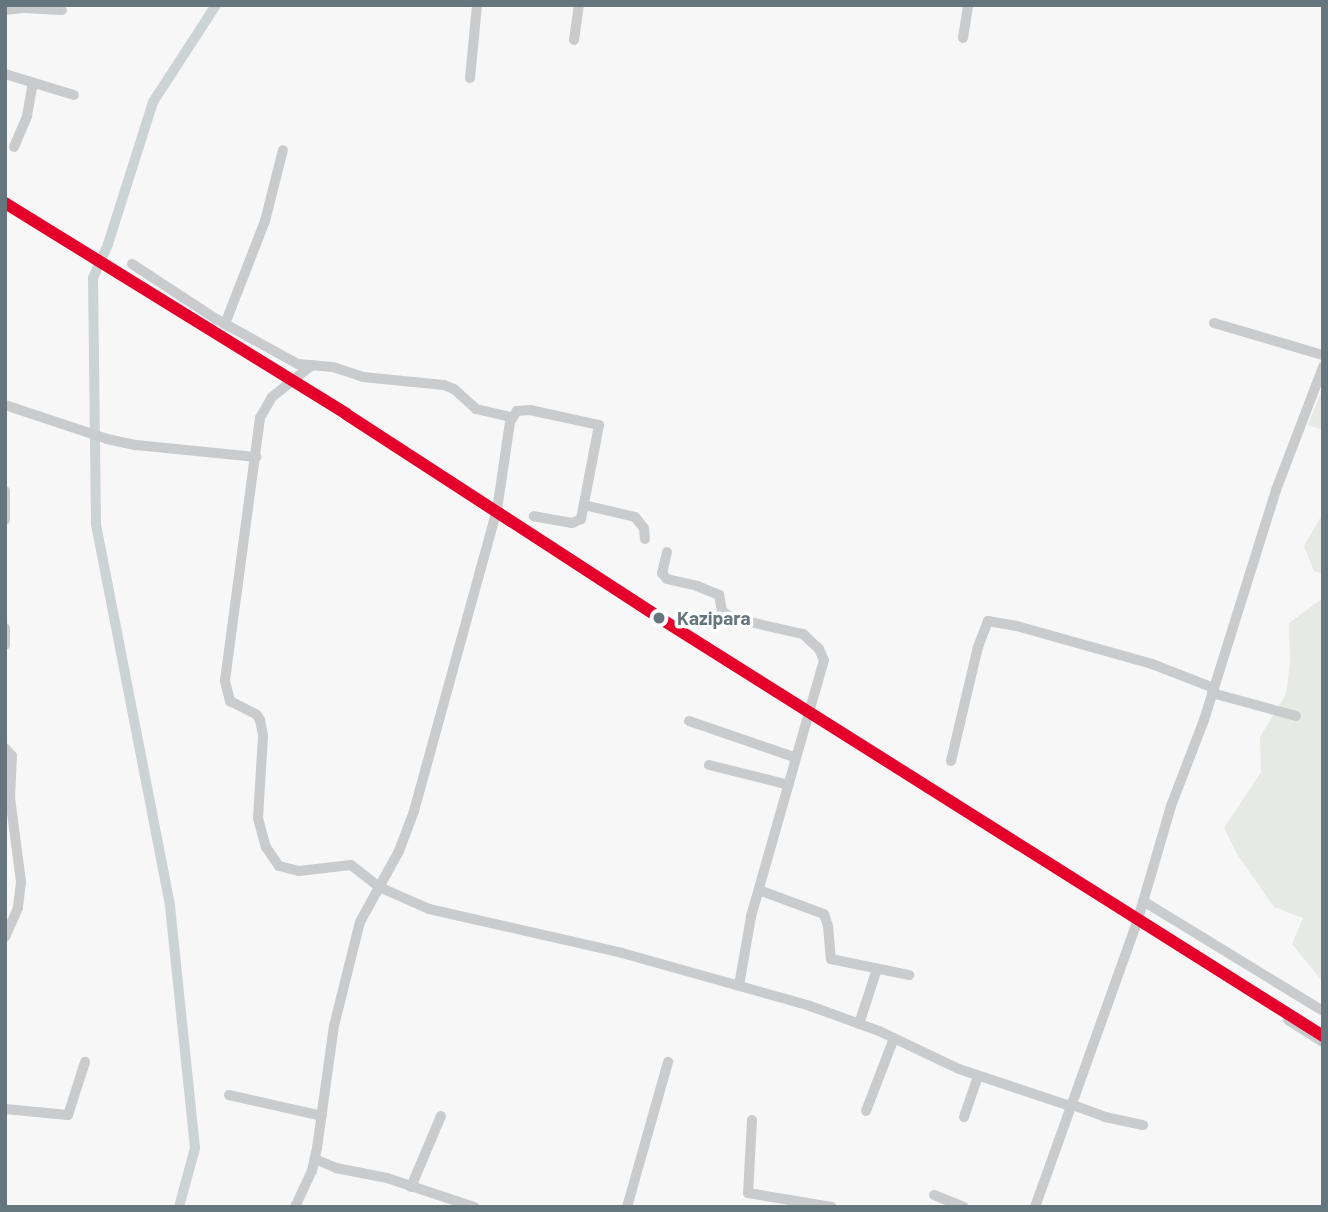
<!DOCTYPE html>
<style>
body{margin:0}
#map{position:relative;width:1328px;height:1212px;overflow:hidden;background:#f7f7f7;font-family:Barlow,sans-serif}
div>[style]{position:absolute}
.green>*{inset:0;background:#e6e9e4}
.canal>*{height:10px;margin:-5px;padding:0 5px;transform-origin:5px;border-radius:5px;background:#cbd3d5}
.minor>*{height:10px;margin:-5px;padding:0 5px;transform-origin:5px;border-radius:5px;background:#cacbcc}
.rail-1>*{height:12px;margin:-6px;padding:0 6px;transform-origin:6px;border-radius:6px;background:#e4002b}
.dots>*{width:19px;height:19px;translate:-50% -50%;box-sizing:border-box;border:4px solid #fff;border-radius:50%}
span{translate:-50% -50%;white-space:nowrap;text-align:center;line-height:1.15;-webkit-text-stroke:7px #fff;paint-order:stroke}
.stop-label{font-size:19px;color:#65767e;font-weight:700}
.left{translate:0 -50%;text-align:left}
.frame{position:absolute;inset:0;border:7px solid #65767e;pointer-events:none}
</style>
<div id="map">
<div class="green">
<i style="clip-path:polygon(1323px 387px,1323px 430px,1308px 425px)"></i>
<i style="clip-path:polygon(1323px 513px,1323px 574px,1314px 571px,1304px 546px)"></i>
<i style="clip-path:polygon(1323px 598px,1323px 982px,1292px 944px,1303px 918px,1274px 907px,1237px 854px,1224px 828px,1261px 772px,1260px 737px,1286px 694px,1290px 663px,1289px 623px)"></i>
</div>
<div class="canal">
<i style="left:179px;top:1207px;width:61px;rotate:-74.8deg"></i>
<i style="left:195px;top:1148px;width:244px;rotate:-95.9deg"></i>
<i style="left:170px;top:905px;width:389px;rotate:-101deg"></i>
<i style="left:96px;top:523px;width:245px;rotate:-90.7deg"></i>
<i style="left:93px;top:278px;width:37px;rotate:-66deg"></i>
<i style="left:108px;top:244px;width:149px;rotate:-72.4deg"></i>
<i style="left:153px;top:102px;width:116px;rotate:-57deg"></i>
</div>
<div class="minor">
<i style="left:5px;top:10px;width:18px;rotate:-6deg"></i>
<i style="left:23px;top:8px;width:39px;rotate:3deg"></i>
<i style="left:963px;top:38px;width:33px;rotate:-81deg"></i>
<i style="left:574px;top:40px;width:35px;rotate:-82deg"></i>
<i style="left:5px;top:74px;width:72px;rotate:16.9deg"></i>
<i style="left:470px;top:78px;width:73px;rotate:-84.5deg"></i>
<i style="left:14px;top:147px;width:34px;rotate:-67deg"></i>
<i style="left:27px;top:116px;width:34px;rotate:-80deg"></i>
<i style="left:132px;top:264px;width:100px;rotate:33.2deg"></i>
<i style="left:216px;top:319px;width:94px;rotate:28.8deg"></i>
<i style="left:298px;top:364px;width:35px;rotate:5deg"></i>
<i style="left:333px;top:367px;width:32px;rotate:18deg"></i>
<i style="left:363px;top:377px;width:81px;rotate:5.6deg"></i>
<i style="left:444px;top:385px;width:11px;rotate:22deg"></i>
<i style="left:454px;top:389px;width:30px;rotate:42deg"></i>
<i style="left:476px;top:409px;width:37px;rotate:13deg"></i>
<i style="left:1214px;top:323px;width:114px;rotate:16.4deg"></i>
<i style="left:225px;top:324px;width:110px;rotate:-68.8deg"></i>
<i style="left:265px;top:221px;width:73px;rotate:-75.8deg"></i>
<i style="left:312px;top:365px;width:51px;rotate:141.3deg"></i>
<i style="left:272px;top:397px;width:24px;rotate:120deg"></i>
<i style="left:260px;top:418px;width:265px;rotate:97.6deg"></i>
<i style="left:225px;top:681px;width:21px;rotate:76deg"></i>
<i style="left:230px;top:701px;width:30px;rotate:27deg"></i>
<i style="left:257px;top:715px;width:6px;rotate:59deg"></i>
<i style="left:260px;top:720px;width:16px;rotate:79deg"></i>
<i style="left:263px;top:736px;width:82px;rotate:93.5deg"></i>
<i style="left:258px;top:818px;width:30px;rotate:75deg"></i>
<i style="left:266px;top:847px;width:23px;rotate:56deg"></i>
<i style="left:279px;top:866px;width:21px;rotate:14deg"></i>
<i style="left:299px;top:871px;width:52px;rotate:-6.6deg"></i>
<i style="left:351px;top:865px;width:36px;rotate:38deg"></i>
<i style="left:379px;top:887px;width:55px;rotate:23.7deg"></i>
<i style="left:429px;top:909px;width:198px;rotate:12.8deg"></i>
<i style="left:622px;top:953px;width:195px;rotate:15.7deg"></i>
<i style="left:810px;top:1006px;width:73px;rotate:19.9deg"></i>
<i style="left:879px;top:1031px;width:89px;rotate:25.4deg"></i>
<i style="left:959px;top:1069px;width:117px;rotate:18.4deg"></i>
<i style="left:5px;top:405px;width:108px;rotate:18.4deg"></i>
<i style="left:107px;top:439px;width:30px;rotate:12deg"></i>
<i style="left:136px;top:445px;width:121px;rotate:5.7deg"></i>
<i style="left:5px;top:491px;width:29px;rotate:90deg"></i>
<i style="left:584px;top:505px;width:52px;rotate:13.2deg"></i>
<i style="left:635px;top:517px;width:14px;rotate:51deg"></i>
<i style="left:644px;top:528px;width:11px;rotate:85deg"></i>
<i style="left:667px;top:552px;width:22px;rotate:103deg"></i>
<i style="left:662px;top:573px;width:8px;rotate:50deg"></i>
<i style="left:667px;top:579px;width:31px;rotate:13deg"></i>
<i style="left:697px;top:586px;width:24px;rotate:22deg"></i>
<i style="left:719px;top:595px;width:16px;rotate:79deg"></i>
<i style="left:722px;top:611px;width:12px;rotate:35deg"></i>
<i style="left:732px;top:618px;width:73px;rotate:12.7deg"></i>
<i style="left:803px;top:634px;width:22px;rotate:43deg"></i>
<i style="left:819px;top:649px;width:12px;rotate:66deg"></i>
<i style="left:824px;top:660px;width:267px;rotate:105.9deg"></i>
<i style="left:751px;top:917px;width:70px;rotate:99.9deg"></i>
<i style="left:5px;top:628px;width:17px;rotate:90deg"></i>
<i style="left:1212px;top:693px;width:87px;rotate:15.3deg"></i>
<i style="left:689px;top:721px;width:111px;rotate:18.9deg"></i>
<i style="left:5px;top:748px;width:11px;rotate:49deg"></i>
<i style="left:12px;top:756px;width:42px;rotate:92.7deg"></i>
<i style="left:10px;top:798px;width:85px;rotate:82.5deg"></i>
<i style="left:21px;top:882px;width:26px;rotate:97deg"></i>
<i style="left:18px;top:908px;width:32px;rotate:114deg"></i>
<i style="left:951px;top:761px;width:117px;rotate:-76.7deg"></i>
<i style="left:978px;top:647px;width:28px;rotate:-69deg"></i>
<i style="left:988px;top:621px;width:29px;rotate:10deg"></i>
<i style="left:1017px;top:626px;width:140px;rotate:15.7deg"></i>
<i style="left:1152px;top:664px;width:66px;rotate:21.2deg"></i>
<i style="left:709px;top:765px;width:82px;rotate:14deg"></i>
<i style="left:759px;top:890px;width:69px;rotate:20.3deg"></i>
<i style="left:824px;top:914px;width:13px;rotate:72deg"></i>
<i style="left:828px;top:926px;width:33px;rotate:85deg"></i>
<i style="left:831px;top:959px;width:80px;rotate:11.6deg"></i>
<i style="left:1143px;top:901px;width:211px;rotate:31.4deg"></i>
<i style="left:1288px;top:1020px;width:41px;rotate:32.2deg"></i>
<i style="left:859px;top:1024px;width:58px;rotate:-71.9deg"></i>
<i style="left:229px;top:1095px;width:95px;rotate:12.7deg"></i>
<i style="left:1070px;top:1104px;width:37px;rotate:20deg"></i>
<i style="left:1105px;top:1117px;width:39px;rotate:12deg"></i>
<i style="left:5px;top:1109px;width:63px;rotate:5.4deg"></i>
<i style="left:68px;top:1115px;width:56px;rotate:-72.2deg"></i>
<i style="left:866px;top:1111px;width:78px;rotate:-69deg"></i>
<i style="left:964px;top:1117px;width:43px;rotate:-71.1deg"></i>
<i style="left:752px;top:1120px;width:73px;rotate:93.1deg"></i>
<i style="left:748px;top:1193px;width:85px;rotate:9.5deg"></i>
<i style="left:315px;top:1159px;width:23px;rotate:23deg"></i>
<i style="left:336px;top:1168px;width:52px;rotate:11.1deg"></i>
<i style="left:387px;top:1178px;width:92px;rotate:18.4deg"></i>
<i style="left:411px;top:1187px;width:77px;rotate:-67.1deg"></i>
<i style="left:934px;top:1195px;width:32px;rotate:22deg"></i>
<i style="left:295px;top:1207px;width:40px;rotate:-65deg"></i>
<i style="left:312px;top:1171px;width:24px;rotate:-78deg"></i>
<i style="left:317px;top:1148px;width:123px;rotate:-82.1deg"></i>
<i style="left:334px;top:1026px;width:107px;rotate:-76deg"></i>
<i style="left:360px;top:922px;width:81px;rotate:-61.2deg"></i>
<i style="left:399px;top:851px;width:43px;rotate:-69.4deg"></i>
<i style="left:414px;top:811px;width:312px;rotate:-74.6deg"></i>
<i style="left:497px;top:510px;width:89px;rotate:-81.6deg"></i>
<i style="left:510px;top:422px;width:13px;rotate:-58deg"></i>
<i style="left:517px;top:411px;width:13px;rotate:-4deg"></i>
<i style="left:530px;top:410px;width:71px;rotate:12.3deg"></i>
<i style="left:599px;top:425px;width:96px;rotate:100.8deg"></i>
<i style="left:581px;top:519px;width:10px;rotate:156deg"></i>
<i style="left:572px;top:523px;width:39px;rotate:-170deg"></i>
<i style="left:627px;top:1207px;width:151px;rotate:-74.2deg"></i>
<i style="left:1035px;top:1207px;width:306px;rotate:-70.3deg"></i>
<i style="left:1138px;top:919px;width:118px;rotate:-73.7deg"></i>
<i style="left:1171px;top:806px;width:92px;rotate:-69deg"></i>
<i style="left:1204px;top:720px;width:241px;rotate:-72.6deg"></i>
<i style="left:1276px;top:490px;width:132px;rotate:-69.1deg"></i>
</div>
<div class="rail-1">
<i style="left:5px;top:203px;width:401px;rotate:31.7deg"></i>
<i style="left:346px;top:414px;width:372px;rotate:33deg"></i>
<i style="left:658px;top:617px;width:786px;rotate:32.21deg"></i>
</div>
<div class="dots">
<i style="left:659px;top:618px;background:#65767e"></i>
</div>
<div class="stop-label">
<span class="left" style="left:677px;top:618px">Kazipara</span>
</div>
<div class="frame"></div>
</div>
